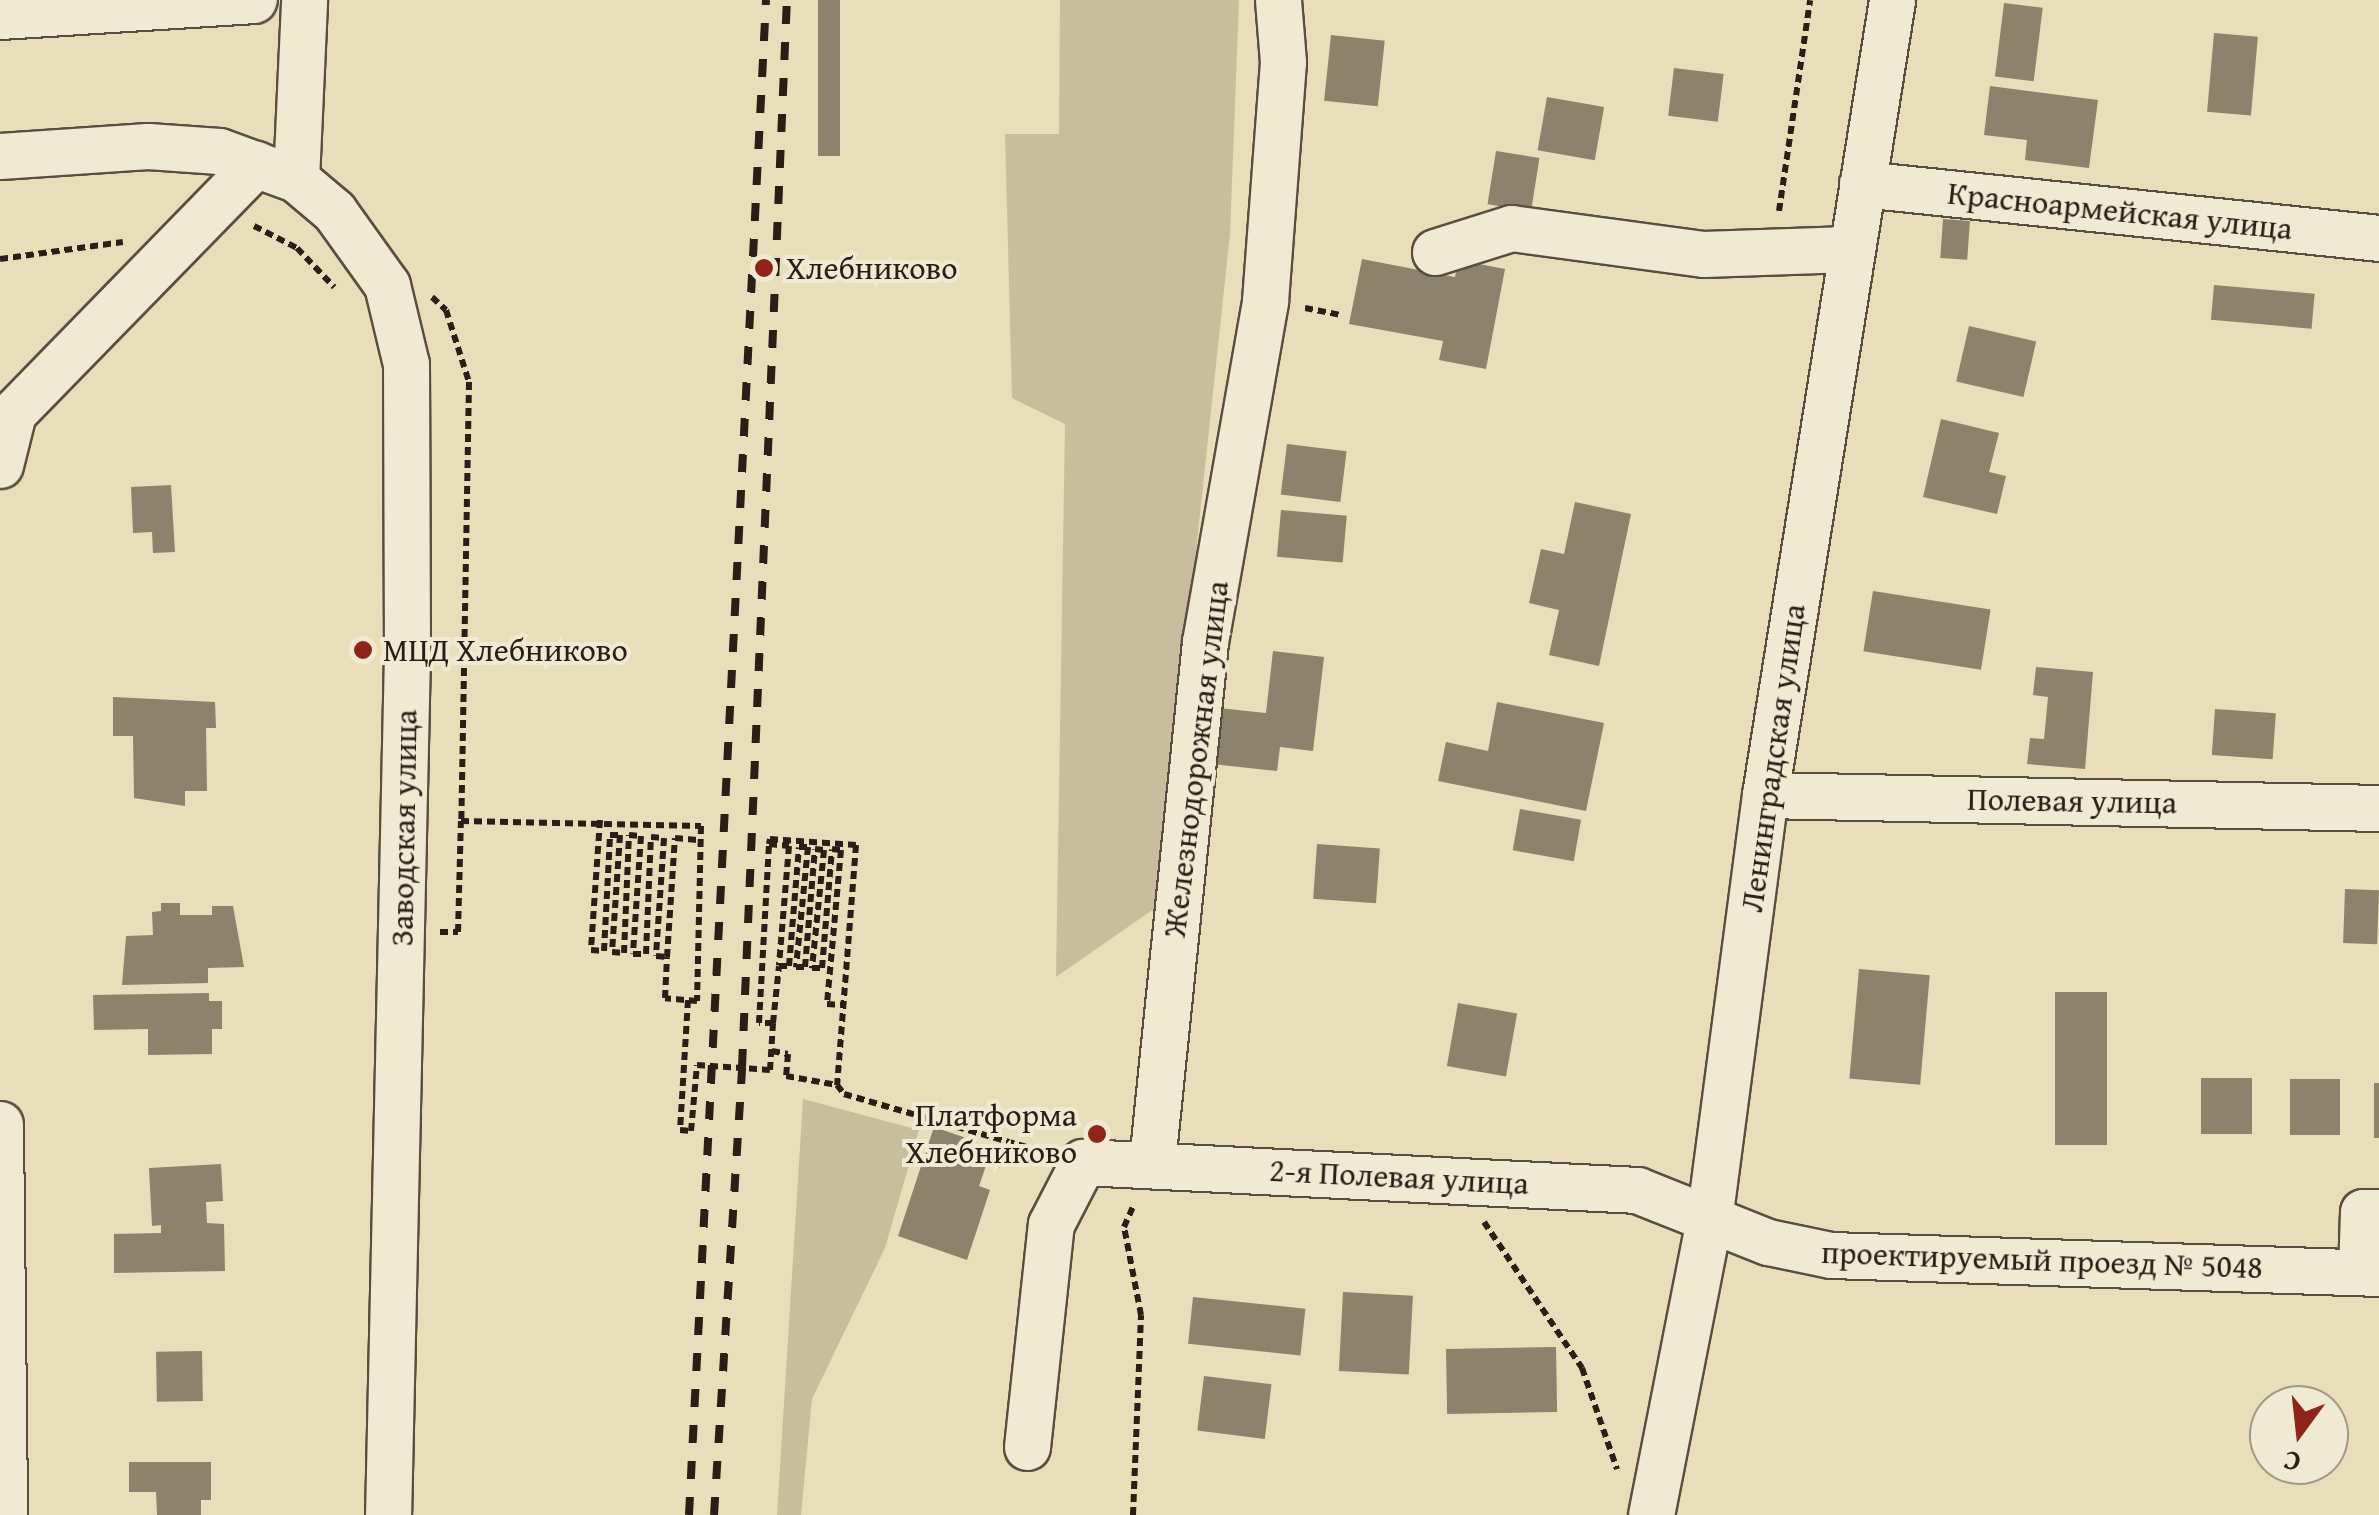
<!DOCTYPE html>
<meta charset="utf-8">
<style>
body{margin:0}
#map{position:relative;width:2379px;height:1515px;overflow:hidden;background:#e8deb9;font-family:"Gentium Book Plus",serif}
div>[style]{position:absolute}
.green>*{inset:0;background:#c8bd9d}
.building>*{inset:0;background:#8d826b;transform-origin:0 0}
.path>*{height:6px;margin-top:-3px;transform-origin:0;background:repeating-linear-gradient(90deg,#2b1e17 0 8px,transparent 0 13px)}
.roads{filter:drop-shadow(2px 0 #5a4e40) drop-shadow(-2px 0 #5a4e40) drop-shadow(0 2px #5a4e40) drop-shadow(0 -2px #5a4e40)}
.minor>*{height:45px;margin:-22.5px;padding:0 22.5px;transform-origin:22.5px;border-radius:22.5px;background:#f0ead2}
.rail>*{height:8px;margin-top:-4px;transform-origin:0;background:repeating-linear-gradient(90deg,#2b1e17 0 18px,transparent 0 36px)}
.dots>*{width:28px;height:28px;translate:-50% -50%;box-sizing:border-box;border:5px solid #f0ead2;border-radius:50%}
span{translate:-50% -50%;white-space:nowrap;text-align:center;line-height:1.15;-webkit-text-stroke:8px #f0ead2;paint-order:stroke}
.street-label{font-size:32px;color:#2b1e17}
.poi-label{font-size:32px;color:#2b1e17}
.left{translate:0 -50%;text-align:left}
.right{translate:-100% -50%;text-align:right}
.north{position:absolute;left:2249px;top:1385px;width:100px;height:100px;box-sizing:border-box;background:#f0ead2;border:2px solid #a19887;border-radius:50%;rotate:195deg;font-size:28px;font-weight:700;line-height:40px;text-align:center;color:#2b1e17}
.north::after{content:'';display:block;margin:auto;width:35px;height:45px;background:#8f2418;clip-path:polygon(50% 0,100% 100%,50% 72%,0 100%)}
</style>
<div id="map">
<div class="green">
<i style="clip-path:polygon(1060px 0,1239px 0,1230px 234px,1158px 906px,1056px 977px,1065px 424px,1012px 398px,1005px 134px,1059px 134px)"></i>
<i style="clip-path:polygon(803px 1099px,919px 1130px,885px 1248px,812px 1399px,801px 1515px,777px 1515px)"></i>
</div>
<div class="building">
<i style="left:818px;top:0;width:22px;height:156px"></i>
<i style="left:2004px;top:3px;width:39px;height:74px;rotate:7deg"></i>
<i style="left:2214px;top:33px;width:44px;height:79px;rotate:5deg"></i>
<i style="left:1331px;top:35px;width:54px;height:66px;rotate:6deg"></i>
<i style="left:1674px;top:68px;width:50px;height:48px;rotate:7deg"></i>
<i style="clip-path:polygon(1990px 86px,2098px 100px,2089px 168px,2025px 160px,2027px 140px,1984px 135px)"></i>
<i style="left:1547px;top:97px;width:58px;height:54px;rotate:10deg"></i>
<i style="left:1496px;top:151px;width:44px;height:54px;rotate:9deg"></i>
<i style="left:1943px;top:219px;width:27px;height:39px;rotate:4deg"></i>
<i style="clip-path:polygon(1362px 259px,1455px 277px,1458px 260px,1505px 269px,1486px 369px,1439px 360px,1443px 341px,1349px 324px)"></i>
<i style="left:2214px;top:285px;width:101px;height:35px;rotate:5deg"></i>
<i style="left:1969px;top:326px;width:69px;height:57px;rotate:13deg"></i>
<i style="clip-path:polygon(1941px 419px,1999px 433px,1989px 472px,2006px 476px,1997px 514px,1923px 497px)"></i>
<i style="left:1287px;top:444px;width:60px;height:51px;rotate:7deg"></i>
<i style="clip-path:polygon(171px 485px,175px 552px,153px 553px,152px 532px,133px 533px,131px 487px)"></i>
<i style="clip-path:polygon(1575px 502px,1631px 514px,1599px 666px,1549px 655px,1559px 610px,1529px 603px,1541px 549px,1564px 554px)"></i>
<i style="left:1281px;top:510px;width:66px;height:47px;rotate:5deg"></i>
<i style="left:1873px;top:591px;width:119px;height:61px;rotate:9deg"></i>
<i style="clip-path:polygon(1273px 651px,1324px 657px,1313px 751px,1280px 747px,1277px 771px,1203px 763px,1209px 707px,1266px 713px)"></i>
<i style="clip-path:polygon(2036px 667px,2093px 672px,2085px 769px,2027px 764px,2030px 738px,2044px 739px,2048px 697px,2033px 695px)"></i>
<i style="clip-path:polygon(113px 697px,215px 702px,216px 728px,206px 728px,207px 791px,185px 791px,185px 806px,134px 798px,133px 736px,113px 736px)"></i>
<i style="clip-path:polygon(1497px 702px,1604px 723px,1586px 811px,1438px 781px,1446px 742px,1488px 751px)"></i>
<i style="left:2215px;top:709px;width:61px;height:46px;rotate:4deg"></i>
<i style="left:1520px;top:809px;width:62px;height:42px;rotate:10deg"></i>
<i style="left:1317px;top:844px;width:63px;height:55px;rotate:4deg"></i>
<i style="left:2345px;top:889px;width:34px;height:54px;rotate:2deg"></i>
<i style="clip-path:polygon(161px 903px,180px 903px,180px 915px,212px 915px,212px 906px,233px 906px,244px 967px,208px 968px,208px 983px,122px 985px,126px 936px,153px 935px,152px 912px,161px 911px)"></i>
<i style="left:1859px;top:969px;width:71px;height:110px;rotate:5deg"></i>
<i style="left:2055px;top:992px;width:52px;height:153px"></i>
<i style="clip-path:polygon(209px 993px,209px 1001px,222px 1001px,222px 1029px,212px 1029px,212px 1054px,148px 1055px,148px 1029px,94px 1030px,93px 995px)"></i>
<i style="left:1458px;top:1003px;width:60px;height:64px;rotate:10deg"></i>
<i style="left:2252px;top:1078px;width:56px;height:51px;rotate:90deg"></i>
<i style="left:2290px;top:1079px;width:50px;height:56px"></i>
<i style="left:2374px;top:1083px;width:5px;height:55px"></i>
<i style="clip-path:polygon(934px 1127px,975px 1141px,973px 1148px,990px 1154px,979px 1186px,990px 1190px,967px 1260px,898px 1236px)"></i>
<i style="clip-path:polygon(221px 1164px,223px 1201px,206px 1202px,207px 1223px,224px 1224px,225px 1271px,114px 1273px,114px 1234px,161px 1233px,161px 1225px,152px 1226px,149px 1168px)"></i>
<i style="left:1343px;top:1292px;width:70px;height:79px;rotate:3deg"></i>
<i style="left:1193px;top:1297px;width:113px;height:47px;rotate:6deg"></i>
<i style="left:1556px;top:1347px;width:65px;height:110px;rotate:89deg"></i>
<i style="left:202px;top:1351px;width:50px;height:46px;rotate:89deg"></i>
<i style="left:1204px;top:1376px;width:68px;height:55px;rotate:7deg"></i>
<i style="clip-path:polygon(129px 1462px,211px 1462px,211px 1500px,201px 1500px,201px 1515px,157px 1515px,156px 1492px,129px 1492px)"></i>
</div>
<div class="path">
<i style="left:1779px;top:211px;width:213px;rotate:-81.6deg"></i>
<i style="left:254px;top:226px;width:48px;rotate:27.1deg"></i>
<i style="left:297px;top:248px;width:54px;rotate:46.5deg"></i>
<i style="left:0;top:259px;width:124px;rotate:-7.9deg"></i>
<i style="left:432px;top:297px;width:19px;rotate:43deg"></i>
<i style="left:446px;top:310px;width:76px;rotate:72.3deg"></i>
<i style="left:469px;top:382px;width:439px;rotate:91deg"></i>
<i style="left:1305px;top:308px;width:36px;rotate:11deg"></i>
<i style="left:600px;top:820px;width:130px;rotate:94deg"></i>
<i style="left:591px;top:950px;width:13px;rotate:4deg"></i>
<i style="left:604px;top:951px;width:116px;rotate:-87deg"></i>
<i style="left:610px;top:835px;width:10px"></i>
<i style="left:620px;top:835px;width:117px;rotate:93.9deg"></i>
<i style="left:612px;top:952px;width:12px;rotate:5deg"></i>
<i style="left:624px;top:953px;width:118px;rotate:-87.6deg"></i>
<i style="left:629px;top:835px;width:12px;rotate:5deg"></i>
<i style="left:641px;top:836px;width:118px;rotate:93.9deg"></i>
<i style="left:633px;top:954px;width:13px"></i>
<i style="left:646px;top:954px;width:117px;rotate:-87.6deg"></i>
<i style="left:651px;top:837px;width:13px;rotate:4deg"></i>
<i style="left:664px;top:838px;width:118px;rotate:93.9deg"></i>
<i style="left:656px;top:956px;width:11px;rotate:5deg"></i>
<i style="left:667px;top:957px;width:119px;rotate:-86.2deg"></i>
<i style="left:675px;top:838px;width:25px;rotate:5deg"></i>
<i style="left:769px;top:844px;width:5px;rotate:-79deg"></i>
<i style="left:770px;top:839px;width:86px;rotate:4deg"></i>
<i style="left:856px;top:845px;width:241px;rotate:94.5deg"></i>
<i style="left:440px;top:932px;width:18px"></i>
<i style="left:458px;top:932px;width:111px;rotate:-88.5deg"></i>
<i style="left:461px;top:821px;width:240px;rotate:1.2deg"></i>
<i style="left:701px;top:826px;width:175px;rotate:91.3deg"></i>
<i style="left:697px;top:1001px;width:32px;rotate:-175deg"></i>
<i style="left:665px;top:998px;width:41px;rotate:-87.2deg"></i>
<i style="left:688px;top:1000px;width:130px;rotate:93.5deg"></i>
<i style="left:680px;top:1130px;width:11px;rotate:5deg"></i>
<i style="left:691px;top:1131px;width:66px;rotate:-84.8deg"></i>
<i style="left:697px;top:1065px;width:73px;rotate:3.9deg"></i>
<i style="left:770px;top:1070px;width:47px;rotate:-86.3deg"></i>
<i style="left:773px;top:1023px;width:14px;rotate:180deg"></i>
<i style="left:759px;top:1023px;width:179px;rotate:-86.8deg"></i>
<i style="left:769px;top:844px;width:20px;rotate:6deg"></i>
<i style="left:789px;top:846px;width:120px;rotate:94.8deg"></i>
<i style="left:779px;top:966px;width:10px"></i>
<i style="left:789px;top:966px;width:119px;rotate:-85.2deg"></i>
<i style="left:799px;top:847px;width:9px"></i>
<i style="left:808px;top:847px;width:121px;rotate:95.7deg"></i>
<i style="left:796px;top:967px;width:9px"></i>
<i style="left:805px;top:967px;width:118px;rotate:-85.2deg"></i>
<i style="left:815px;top:849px;width:9px;rotate:6deg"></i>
<i style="left:824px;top:850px;width:119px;rotate:95.8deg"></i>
<i style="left:812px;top:968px;width:10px"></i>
<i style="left:822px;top:968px;width:119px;rotate:-85.2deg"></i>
<i style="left:832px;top:849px;width:9px;rotate:6deg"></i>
<i style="left:841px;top:850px;width:155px;rotate:95.2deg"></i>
<i style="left:827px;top:1004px;width:14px;rotate:4deg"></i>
<i style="left:773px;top:1023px;width:57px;rotate:-84deg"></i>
<i style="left:772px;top:1051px;width:16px;rotate:11deg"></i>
<i style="left:788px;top:1054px;width:22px;rotate:95deg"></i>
<i style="left:786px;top:1076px;width:52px;rotate:10deg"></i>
<i style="left:837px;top:1085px;width:11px;rotate:52deg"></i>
<i style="left:844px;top:1094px;width:207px;rotate:16.2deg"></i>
<i style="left:1484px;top:1222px;width:176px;rotate:56.1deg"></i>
<i style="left:1582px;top:1368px;width:107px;rotate:70.9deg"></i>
<i style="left:1133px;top:1515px;width:200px;rotate:-87.7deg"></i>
<i style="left:1141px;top:1315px;width:90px;rotate:-100.9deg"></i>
<i style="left:1124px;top:1227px;width:24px;rotate:-66deg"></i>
</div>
<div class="roads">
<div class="minor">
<i style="left:0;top:16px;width:254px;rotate:-3.6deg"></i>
<i style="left:0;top:156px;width:148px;rotate:-3.9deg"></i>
<i style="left:148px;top:146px;width:71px;rotate:4deg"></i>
<i style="left:219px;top:151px;width:82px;rotate:20deg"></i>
<i style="left:296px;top:179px;width:50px;rotate:40.1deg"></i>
<i style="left:334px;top:211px;width:91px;rotate:54.4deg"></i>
<i style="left:387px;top:285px;width:81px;rotate:76.5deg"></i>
<i style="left:406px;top:364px;width:290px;rotate:89.8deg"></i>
<i style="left:407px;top:654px;width:861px;rotate:91.26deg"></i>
<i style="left:296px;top:179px;width:179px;rotate:-87.4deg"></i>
<i style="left:1862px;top:184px;width:520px;rotate:5.96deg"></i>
<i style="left:1435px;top:252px;width:80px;rotate:-17.5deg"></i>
<i style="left:1511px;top:228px;width:194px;rotate:7.7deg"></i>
<i style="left:1703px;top:254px;width:146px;rotate:-2deg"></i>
<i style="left:0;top:465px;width:54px;rotate:-76deg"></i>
<i style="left:13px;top:413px;width:348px;rotate:-45.7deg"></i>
<i style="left:1765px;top:795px;width:614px;rotate:1.21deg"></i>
<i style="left:0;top:1124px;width:391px;rotate:89.4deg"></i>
<i style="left:1152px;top:1162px;width:523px;rotate:-84.18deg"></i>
<i style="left:1205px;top:642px;width:346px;rotate:-80deg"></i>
<i style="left:1265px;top:301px;width:240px;rotate:-85.7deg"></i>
<i style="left:1283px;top:62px;width:62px;rotate:-94.6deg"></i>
<i style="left:2361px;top:1272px;width:60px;rotate:-88.1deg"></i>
<i style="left:2363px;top:1212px;width:16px"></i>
<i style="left:1027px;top:1447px;width:224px;rotate:-83.9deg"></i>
<i style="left:1051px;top:1224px;width:70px;rotate:-62.7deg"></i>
<i style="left:1083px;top:1162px;width:555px;rotate:2.89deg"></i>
<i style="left:1637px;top:1190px;width:141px;rotate:21.7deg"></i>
<i style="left:1768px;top:1242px;width:64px;rotate:11.7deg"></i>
<i style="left:1831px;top:1255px;width:548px;rotate:1.88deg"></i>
<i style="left:1651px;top:1515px;width:301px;rotate:-78.9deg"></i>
<i style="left:1709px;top:1220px;width:429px;rotate:-82.5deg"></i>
<i style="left:1765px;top:795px;width:805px;rotate:-80.92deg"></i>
</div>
</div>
<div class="rail">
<i style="left:689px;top:1515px;width:1517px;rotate:-87.09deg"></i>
<i style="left:714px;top:1515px;width:449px;rotate:-86.4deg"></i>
<i style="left:742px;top:1067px;width:1068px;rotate:-87.59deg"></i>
</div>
<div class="dots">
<i style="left:764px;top:268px;background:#8f2418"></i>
<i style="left:363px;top:650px;background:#8f2418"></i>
<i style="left:1097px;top:1134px;background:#8f2418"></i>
</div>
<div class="street-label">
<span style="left:2120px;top:211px;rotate:6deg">Красноармейская улица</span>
<span style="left:1773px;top:758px;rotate:-82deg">Ленинградская улица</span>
<span style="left:1196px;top:759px;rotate:-83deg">Железнодорожная улица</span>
<span style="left:2072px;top:801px;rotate:1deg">Полевая улица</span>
<span style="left:404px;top:828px;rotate:-89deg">Заводская улица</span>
<span style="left:1399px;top:1177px;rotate:3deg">2-я Полевая улица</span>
<span style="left:2042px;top:1260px;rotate:2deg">проектируемый проезд № 5048</span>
</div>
<div class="poi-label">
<span class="left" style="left:786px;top:268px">Хлебниково</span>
<span class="left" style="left:383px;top:650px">МЦД Хлебниково</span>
<span class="right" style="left:1077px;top:1134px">Платформа<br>Хлебниково</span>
</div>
<div class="north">С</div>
</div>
